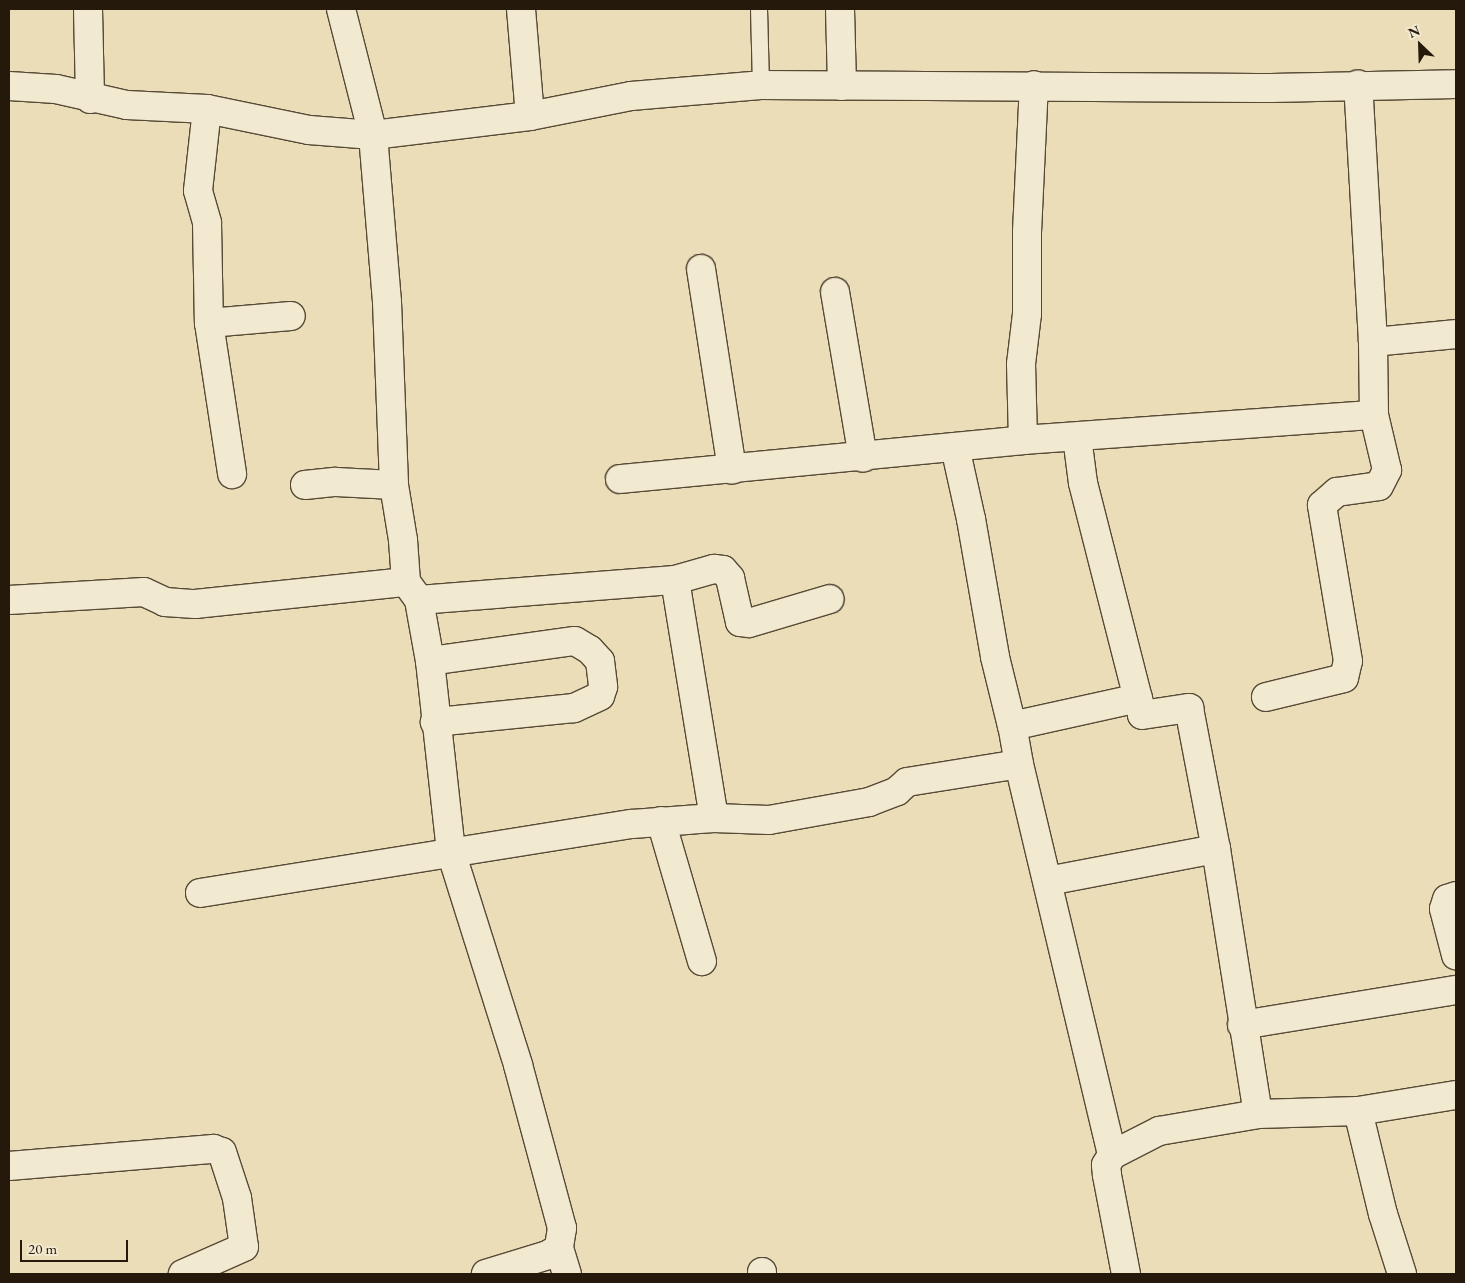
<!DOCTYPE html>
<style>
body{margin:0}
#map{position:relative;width:1465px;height:1283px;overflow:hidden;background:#ebddb8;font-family:"EB Garamond",serif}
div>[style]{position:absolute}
.roads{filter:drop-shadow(1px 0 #564a36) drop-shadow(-1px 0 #564a36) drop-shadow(0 1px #564a36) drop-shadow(0 -1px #564a36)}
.lane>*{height:16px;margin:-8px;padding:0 8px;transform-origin:8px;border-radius:8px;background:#f2e9d1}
.street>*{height:28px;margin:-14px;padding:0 14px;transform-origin:14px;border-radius:14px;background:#f2e9d1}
span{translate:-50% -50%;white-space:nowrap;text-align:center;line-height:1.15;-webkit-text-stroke:4px #f2e9d1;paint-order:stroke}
.frame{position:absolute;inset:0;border:10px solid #24190b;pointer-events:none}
.north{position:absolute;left:1395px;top:20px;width:50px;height:50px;-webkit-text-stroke:4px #f2e9d1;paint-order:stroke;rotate:336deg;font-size:14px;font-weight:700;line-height:20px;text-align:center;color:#24190b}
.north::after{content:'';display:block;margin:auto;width:18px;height:22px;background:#24190b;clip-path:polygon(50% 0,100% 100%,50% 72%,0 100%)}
.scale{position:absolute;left:20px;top:1240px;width:108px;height:22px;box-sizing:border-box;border:2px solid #24190b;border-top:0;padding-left:6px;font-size:15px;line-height:18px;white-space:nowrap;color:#24190b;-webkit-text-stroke:4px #f2e9d1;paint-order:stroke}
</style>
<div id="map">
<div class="roads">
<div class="lane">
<i style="left:759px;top:9px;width:76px;rotate:88.5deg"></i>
</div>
<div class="street">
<i style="left:88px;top:9px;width:90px;rotate:88.7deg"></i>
<i style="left:341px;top:9px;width:130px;rotate:75.7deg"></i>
<i style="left:373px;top:135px;width:168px;rotate:85.2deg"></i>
<i style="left:387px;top:302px;width:183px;rotate:87.8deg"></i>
<i style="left:394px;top:485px;width:56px;rotate:80.7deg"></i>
<i style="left:403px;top:540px;width:42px;rotate:85.9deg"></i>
<i style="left:406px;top:582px;width:22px;rotate:54deg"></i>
<i style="left:419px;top:600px;width:62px;rotate:79.8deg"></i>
<i style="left:430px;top:661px;width:192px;rotate:83.7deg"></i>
<i style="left:451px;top:852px;width:223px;rotate:72.5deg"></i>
<i style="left:518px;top:1065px;width:169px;rotate:74.9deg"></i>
<i style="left:562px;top:1228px;width:20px;rotate:99deg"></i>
<i style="left:559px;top:1248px;width:13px;rotate:148deg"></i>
<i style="left:548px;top:1255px;width:65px;rotate:163deg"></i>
<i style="left:521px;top:9px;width:107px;rotate:85.2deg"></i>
<i style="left:840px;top:9px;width:77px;rotate:88.5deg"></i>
<i style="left:9px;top:86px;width:47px;rotate:3.7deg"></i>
<i style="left:56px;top:89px;width:73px;rotate:12.7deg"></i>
<i style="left:127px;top:105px;width:80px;rotate:2.9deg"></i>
<i style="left:207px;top:109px;width:104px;rotate:11.6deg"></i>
<i style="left:309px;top:130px;width:64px;rotate:4.5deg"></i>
<i style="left:373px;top:135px;width:158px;rotate:-6.9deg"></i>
<i style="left:530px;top:116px;width:103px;rotate:-11.2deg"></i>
<i style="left:631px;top:96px;width:130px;rotate:-4.8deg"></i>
<i style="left:761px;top:85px;width:510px;rotate:0.34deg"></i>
<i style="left:1271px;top:88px;width:185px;rotate:-1.2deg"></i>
<i style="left:207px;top:109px;width:82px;rotate:96.3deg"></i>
<i style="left:198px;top:191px;width:33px;rotate:74deg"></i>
<i style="left:207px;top:223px;width:100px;rotate:88.9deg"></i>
<i style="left:209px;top:323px;width:82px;rotate:-4.9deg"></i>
<i style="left:701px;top:269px;width:203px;rotate:81.2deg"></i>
<i style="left:835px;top:292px;width:168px;rotate:80.4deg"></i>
<i style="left:209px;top:323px;width:153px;rotate:81.3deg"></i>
<i style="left:1373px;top:342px;width:83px;rotate:-5.5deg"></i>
<i style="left:1077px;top:437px;width:46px;rotate:82.6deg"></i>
<i style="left:1083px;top:483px;width:239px;rotate:75.7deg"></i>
<i style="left:1142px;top:715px;width:48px;rotate:-8.5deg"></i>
<i style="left:1189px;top:708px;width:144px;rotate:79.2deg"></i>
<i style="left:1216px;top:849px;width:268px;rotate:81deg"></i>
<i style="left:1023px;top:440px;width:76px;rotate:-91.5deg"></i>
<i style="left:1021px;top:364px;width:50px;rotate:-83.2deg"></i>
<i style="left:1027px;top:314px;width:82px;rotate:-90deg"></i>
<i style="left:1027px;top:232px;width:147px;rotate:-87.3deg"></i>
<i style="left:955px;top:447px;width:74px;rotate:77.5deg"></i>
<i style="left:971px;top:519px;width:140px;rotate:80.1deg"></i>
<i style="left:995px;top:657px;width:71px;rotate:76.2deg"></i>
<i style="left:620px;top:479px;width:405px;rotate:-5.5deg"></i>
<i style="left:1023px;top:440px;width:352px;rotate:-4.1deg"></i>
<i style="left:305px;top:485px;width:31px;rotate:-6deg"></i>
<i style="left:336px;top:482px;width:58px;rotate:3deg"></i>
<i style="left:9px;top:600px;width:135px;rotate:-3.4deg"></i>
<i style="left:144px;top:592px;width:23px;rotate:25deg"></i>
<i style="left:165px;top:602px;width:30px;rotate:4deg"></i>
<i style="left:195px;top:604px;width:212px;rotate:-6deg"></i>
<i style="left:419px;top:600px;width:257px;rotate:-4.5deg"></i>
<i style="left:430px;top:661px;width:146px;rotate:-7.9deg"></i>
<i style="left:575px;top:641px;width:17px;rotate:31deg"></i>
<i style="left:590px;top:650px;width:15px;rotate:48deg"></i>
<i style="left:600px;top:661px;width:26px;rotate:83deg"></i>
<i style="left:603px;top:687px;width:9px;rotate:108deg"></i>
<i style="left:600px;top:696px;width:29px;rotate:155deg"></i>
<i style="left:574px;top:708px;width:140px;rotate:174.2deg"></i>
<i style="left:1266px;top:697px;width:80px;rotate:-13.7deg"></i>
<i style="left:1344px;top:678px;width:17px;rotate:-77deg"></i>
<i style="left:1348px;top:661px;width:158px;rotate:-99.5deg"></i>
<i style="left:1322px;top:505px;width:20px;rotate:-41deg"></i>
<i style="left:1337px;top:492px;width:42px;rotate:-8.1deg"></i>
<i style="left:1379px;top:486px;width:18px;rotate:-63deg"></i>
<i style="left:1387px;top:470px;width:57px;rotate:-103.3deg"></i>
<i style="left:1374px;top:415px;width:73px;rotate:-90.8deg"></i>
<i style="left:1373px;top:342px;width:258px;rotate:-93.3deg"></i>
<i style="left:1019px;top:764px;width:402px;rotate:76.6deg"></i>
<i style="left:714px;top:818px;width:241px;rotate:-99.3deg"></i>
<i style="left:675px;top:580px;width:41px;rotate:-15.8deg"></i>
<i style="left:714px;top:569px;width:9px;rotate:6deg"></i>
<i style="left:723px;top:570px;width:11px;rotate:49deg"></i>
<i style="left:730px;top:578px;width:45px;rotate:77.2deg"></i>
<i style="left:740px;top:622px;width:9px;rotate:6deg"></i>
<i style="left:749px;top:623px;width:84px;rotate:-16.5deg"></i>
<i style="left:661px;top:821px;width:146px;rotate:73.7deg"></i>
<i style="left:1048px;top:881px;width:171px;rotate:-10.8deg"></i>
<i style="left:200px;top:893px;width:437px;rotate:-9.1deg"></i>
<i style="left:632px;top:824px;width:82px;rotate:-4.2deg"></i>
<i style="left:714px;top:818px;width:55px;rotate:2.1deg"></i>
<i style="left:769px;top:820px;width:102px;rotate:-10.2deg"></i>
<i style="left:869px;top:802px;width:30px;rotate:-21deg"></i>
<i style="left:897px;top:791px;width:13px;rotate:-42deg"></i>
<i style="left:907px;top:782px;width:113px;rotate:-9.1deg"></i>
<i style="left:1019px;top:764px;width:39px;rotate:-100deg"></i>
<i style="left:1012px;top:726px;width:129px;rotate:-12.5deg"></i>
<i style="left:1456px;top:896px;width:9px;rotate:162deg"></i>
<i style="left:1447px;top:899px;width:10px;rotate:107deg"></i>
<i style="left:1444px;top:909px;width:48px;rotate:75.4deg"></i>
<i style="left:1242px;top:1025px;width:217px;rotate:-9.3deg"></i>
<i style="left:1358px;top:1111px;width:106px;rotate:76.4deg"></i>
<i style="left:1383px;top:1214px;width:63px;rotate:72.4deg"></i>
<i style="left:9px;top:1166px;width:205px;rotate:-4.8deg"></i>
<i style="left:213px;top:1149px;width:9px;rotate:18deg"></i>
<i style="left:222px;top:1152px;width:48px;rotate:71.9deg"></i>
<i style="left:237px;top:1198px;width:49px;rotate:81.9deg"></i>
<i style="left:244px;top:1247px;width:67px;rotate:156.1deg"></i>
<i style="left:559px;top:1248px;width:27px;rotate:73deg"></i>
<i style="left:762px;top:1272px;width:2px;rotate:90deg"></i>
<i style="left:1126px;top:1274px;width:101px;rotate:-100.9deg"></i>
<i style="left:1107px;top:1175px;width:10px;rotate:-96deg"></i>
<i style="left:1106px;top:1165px;width:12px;rotate:-59deg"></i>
<i style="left:1112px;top:1155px;width:53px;rotate:-27.1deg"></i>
<i style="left:1159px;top:1131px;width:100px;rotate:-9.7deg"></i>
<i style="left:1258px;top:1114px;width:100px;rotate:-1.7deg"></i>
<i style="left:1358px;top:1111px;width:99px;rotate:-9.3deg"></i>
</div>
</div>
<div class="frame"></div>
<div class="north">N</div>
<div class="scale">20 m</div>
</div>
